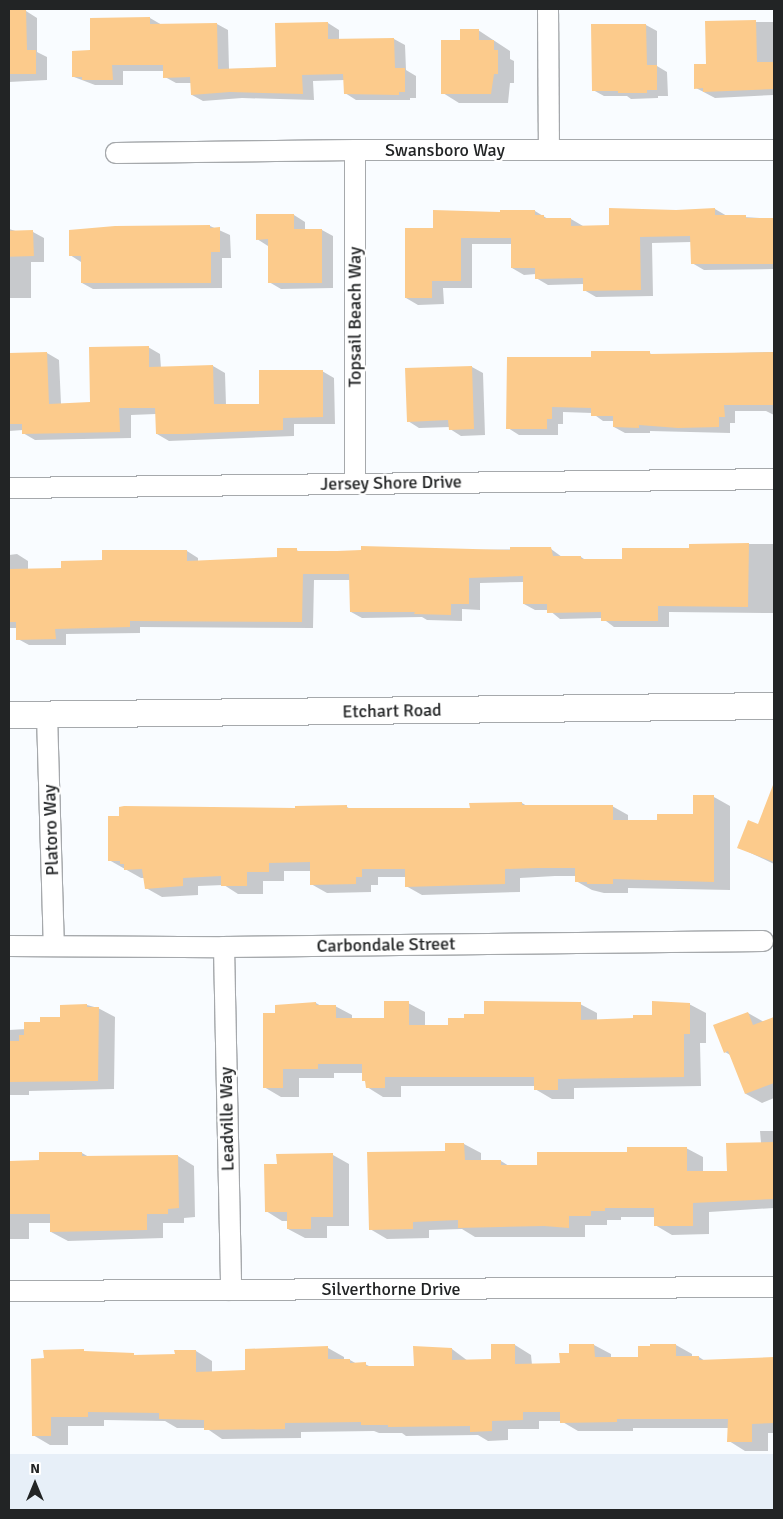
<!DOCTYPE html>
<style>
body{margin:0}
#map{position:relative;width:783px;height:1519px;overflow:hidden;background:#f9fcff;font-family:Signika,sans-serif}
div>[style]{position:absolute}
.built>*{inset:0;background:#e7eff8;transform-origin:0 0}
.shadow>*{inset:0;background:#0003}
.building>*{inset:0;background:#fccb8c;transform-origin:0 0}
.roads{filter:drop-shadow(1px 0 #a6a9ac) drop-shadow(-1px 0 #a6a9ac) drop-shadow(0 1px #a6a9ac) drop-shadow(0 -1px #a6a9ac)}
.minor>*{height:20px;margin:-10px;padding:0 10px;transform-origin:10px;border-radius:10px;background:#fff}
.tertiary>*{height:26px;margin:-13px;padding:0 13px;transform-origin:13px;border-radius:13px;background:#fff}
span{translate:-50% -50%;white-space:nowrap;text-align:center;line-height:1.15;-webkit-text-stroke:4.5px #fff;paint-order:stroke}
.street-label{font-size:18px;color:#222425}
.frame{position:absolute;inset:0;border:10px solid #222425;pointer-events:none}
.north{position:absolute;left:10px;top:1459px;width:50px;height:50px;-webkit-text-stroke:4px #fff;paint-order:stroke;rotate:0deg;font-size:14px;font-weight:700;line-height:20px;text-align:center;color:#222425}
.north::after{content:'';display:block;margin:auto;width:18px;height:22px;background:#222425;clip-path:polygon(50% 0,100% 100%,50% 72%,0 100%)}
</style>
<div id="map">
<div class="built">
<i style="left:774px;top:1454px;width:56px;height:765px;rotate:90deg"></i>
</div>
<div class="shadow">
<i style="clip-path:polygon(9px 11px,26px 11px,37px 18px,37px 52px,47px 57px,47px 80px,9px 82px)"></i>
<i style="clip-path:polygon(150px 18px,162px 25px,217px 24px,228px 30px,229px 69px,277px 68px,328px 23px,339px 30px,339px 40px,394px 39px,405px 45px,406px 70px,416px 76px,416px 98px,410px 98px,410px 100px,356px 100px,345px 93px,345px 80px,313px 81px,314px 100px,242px 98px,203px 101px,192px 95px,191px 83px,176px 83px,165px 77px,164px 71px,123px 71px,123px 85px,95px 85px,74px 77px,91px 52px,91px 19px)"></i>
<i style="clip-path:polygon(706px 22px,774px 22px,774px 95px,715px 98px,696px 88px,708px 65px)"></i>
<i style="clip-path:polygon(646px 25px,657px 31px,657px 66px,667px 72px,668px 96px,658px 96px,658px 98px,631px 99px,627px 96px,604px 96px,593px 90px)"></i>
<i style="clip-path:polygon(478px 30px,510px 51px,510px 59px,514px 61px,514px 83px,510px 83px,508px 103px,459px 103px,443px 93px,461px 41px)"></i>
<i style="clip-path:polygon(715px 209px,727px 216px,774px 219px,774px 269px,704px 270px,692px 263px,691px 242px,652px 243px,653px 296px,596px 297px,584px 290px,584px 284px,548px 285px,536px 278px,536px 274px,524px 275px,512px 268px,512px 244px,472px 244px,472px 288px,443px 288px,444px 304px,418px 305px,406px 298px,435px 229px,501px 213px,535px 211px,548px 219px,571px 219px,583px 226px,610px 226px,676px 211px)"></i>
<i style="clip-path:polygon(294px 215px,305px 222px,305px 230px,322px 230px,333px 236px,333px 288px,281px 289px,269px 282px,268px 246px,257px 239px)"></i>
<i style="clip-path:polygon(210px 226px,230px 235px,231px 258px,222px 258px,222px 288px,93px 289px,82px 283px,81px 262px,70px 255px)"></i>
<i style="clip-path:polygon(9px 229px,19px 232px,33px 232px,44px 238px,44px 262px,31px 262px,31px 298px,9px 298px)"></i>
<i style="clip-path:polygon(148px 347px,160px 354px,161px 368px,213px 366px,225px 373px,226px 405px,261px 405px,322px 371px,334px 378px,335px 424px,294px 424px,294px 436px,169px 441px,157px 434px,156px 414px,131px 415px,131px 438px,35px 440px,23px 433px,23px 430px,9px 431px,9px 354px,47px 353px,59px 360px,61px 404px,91px 403px)"></i>
<i style="clip-path:polygon(774px 352px,774px 415px,766px 411px,735px 411px,735px 423px,730px 423px,730px 433px,650px 431px,650px 433px,625px 433px,614px 427px,614px 421px,603px 421px,592px 413px,563px 412px,563px 424px,558px 424px,558px 435px,519px 435px,508px 428px,592px 359px,649px 353px,654px 355px)"></i>
<i style="clip-path:polygon(472px 367px,483px 373px,485px 435px,461px 436px,450px 429px,450px 427px,419px 428px,408px 421px)"></i>
<i style="clip-path:polygon(729px 544px,774px 544px,774px 613px,669px 612px,669px 627px,614px 627px,602px 618px,560px 619px,549px 610px,535px 610px,524px 604px,524px 582px,480px 583px,480px 610px,462px 609px,462px 621px,427px 620px,422px 617px,362px 618px,351px 612px,351px 580px,314px 580px,313px 628px,140px 627px,140px 633px,66px 634px,66px 645px,29px 645px,18px 639px,18px 628px,9px 628px,9px 555px,17px 554px,28px 561px,28px 570px,62px 569px,103px 561px,187px 551px,198px 558px,198px 562px,278px 559px,296px 550px,301px 552px,551px 549px,562px 557px,581px 557px,587px 561px,623px 561px)"></i>
<i style="clip-path:polygon(714px 797px,730px 806px,730px 890px,628px 888px,628px 893px,604px 893px,592px 890px,576px 881px,576px 876px,555px 876px,520px 878px,520px 892px,422px 895px,406px 886px,406px 877px,378px 877px,378px 885px,371px 885px,371px 892px,327px 893px,311px 884px,311px 871px,284px 871px,284px 881px,263px 881px,263px 894px,238px 894px,224px 885px,198px 886px,198px 895px,162px 897px,146px 888px,146px 878px,141px 878px,109px 860px,296px 810px,347px 807px,352px 810px,471px 809px,522px 803px,527px 806px,612px 806px,628px 815px,628px 822px,658px 822px,695px 815px)"></i>
<i style="clip-path:polygon(768px 802px,774px 804px,774px 864px,738px 847px,759px 826px)"></i>
<i style="clip-path:polygon(316px 1003px,321px 1006px,335px 1006px,352px 1015px,352px 1019px,385px 1019px,408px 1003px,425px 1012px,425px 1026px,449px 1026px,485px 1015px,580px 1004px,597px 1013px,597px 1021px,634px 1020px,689px 1004px,706px 1013px,706px 1043px,700px 1043px,701px 1086px,574px 1088px,574px 1099px,552px 1099px,535px 1089px,535px 1086px,401px 1086px,401px 1097px,383px 1097px,367px 1087px,367px 1082px,363px 1080px,363px 1073px,334px 1073px,334px 1078px,299px 1078px,299px 1097px,281px 1097px,264px 1087px,277px 1014px)"></i>
<i style="clip-path:polygon(87px 1005px,98px 1008px,115px 1017px,114px 1089px,29px 1091px,29px 1095px,9px 1095px,9px 1030px,26px 1029px,62px 1018px)"></i>
<i style="clip-path:polygon(748px 1013px,764px 1022px,774px 1019px,774px 1098px,762px 1103px,746px 1094px,732px 1056px,725px 1052px)"></i>
<i style="clip-path:polygon(760px 1131px,774px 1131px,774px 1208px,709px 1212px,709px 1234px,672px 1235px,655px 1225px,655px 1217px,621px 1217px,621px 1220px,607px 1220px,607px 1225px,585px 1225px,585px 1237px,475px 1237px,462px 1229px,429px 1230px,429px 1238px,387px 1239px,370px 1229px,446px 1152px,464px 1144px,481px 1153px,481px 1162px,501px 1161px,509px 1166px,538px 1166px,628px 1153px,686px 1148px,703px 1157px,703px 1172px,728px 1172px,761px 1143px)"></i>
<i style="clip-path:polygon(82px 1153px,89px 1157px,178px 1156px,194px 1166px,195px 1217px,184px 1218px,184px 1223px,163px 1223px,163px 1238px,68px 1241px,51px 1232px,51px 1223px,29px 1223px,29px 1239px,9px 1239px,9px 1162px,41px 1161px)"></i>
<i style="clip-path:polygon(333px 1155px,349px 1164px,349px 1226px,327px 1226px,327px 1238px,305px 1238px,288px 1229px,288px 1221px,282px 1221px,266px 1211px,278px 1165px)"></i>
<i style="clip-path:polygon(515px 1345px,531px 1355px,532px 1365px,561px 1364px,575px 1345px,594px 1345px,611px 1354px,611px 1358px,639px 1358px,676px 1345px,692px 1354px,692px 1357px,699px 1357px,705px 1361px,774px 1358px,774px 1433px,768px 1433px,768px 1451px,745px 1451px,729px 1441px,729px 1428px,633px 1428px,633px 1431px,578px 1431px,561px 1421px,539px 1421px,539px 1429px,508px 1429px,508px 1440px,488px 1441px,478px 1435px,406px 1436px,402px 1433px,379px 1433px,374px 1431px,301px 1432px,301px 1438px,222px 1439px,206px 1428px,177px 1428px,165px 1421px,104px 1420px,104px 1426px,68px 1426px,68px 1445px,50px 1445px,33px 1435px,45px 1359px,66px 1350px,137px 1356px,176px 1355px,196px 1351px,212px 1361px,212px 1372px,246px 1372px,328px 1348px,344px 1357px,344px 1360px,350px 1360px,357px 1364px,365px 1364px,371px 1367px,415px 1367px,452px 1349px,468px 1361px,492px 1360px)"></i>
</div>
<div class="building">
<i style="clip-path:polygon(9px 9px,26px 9px,27px 50px,36px 50px,36px 74px,9px 74px)"></i>
<i style="clip-path:polygon(150px 17px,150px 24px,217px 23px,218px 69px,276px 67px,275px 23px,328px 22px,328px 39px,394px 38px,395px 68px,405px 68px,405px 92px,399px 92px,399px 95px,344px 94px,343px 74px,302px 75px,303px 94px,230px 92px,191px 95px,190px 77px,163px 78px,163px 65px,112px 65px,113px 80px,82px 80px,82px 77px,72px 77px,72px 51px,90px 50px,90px 18px)"></i>
<i style="clip-path:polygon(756px 20px,757px 62px,774px 62px,774px 89px,703px 92px,703px 88px,694px 89px,694px 64px,706px 64px,705px 21px)"></i>
<i style="clip-path:polygon(591px 24px,646px 24px,647px 65px,657px 65px,657px 90px,647px 90px,647px 93px,618px 93px,618px 91px,592px 91px)"></i>
<i style="clip-path:polygon(460px 29px,479px 29px,479px 40px,494px 40px,494px 50px,498px 50px,498px 74px,494px 74px,491px 94px,441px 94px,441px 40px,460px 40px)"></i>
<i style="clip-path:polygon(609px 208px,676px 210px,715px 208px,715px 215px,746px 215px,746px 218px,774px 218px,774px 264px,691px 264px,690px 236px,640px 237px,641px 290px,583px 291px,583px 278px,535px 279px,535px 268px,511px 268px,511px 238px,461px 238px,461px 281px,432px 281px,432px 298px,405px 298px,405px 228px,433px 228px,433px 210px,500px 212px,500px 210px,535px 210px,535px 215px,544px 215px,544px 218px,571px 218px,571px 226px,609px 225px)"></i>
<i style="clip-path:polygon(256px 214px,294px 214px,294px 229px,322px 229px,322px 283px,268px 283px,268px 239px,256px 240px)"></i>
<i style="clip-path:polygon(210px 225px,210px 228px,220px 227px,220px 252px,211px 252px,211px 283px,81px 283px,81px 256px,69px 256px,69px 230px,115px 226px)"></i>
<i style="left:33px;top:230px;width:26px;height:24px;rotate:88deg"></i>
<i style="clip-path:polygon(149px 346px,149px 367px,213px 365px,214px 404px,259px 404px,259px 370px,323px 370px,323px 417px,283px 418px,283px 430px,183px 434px,156px 434px,155px 408px,119px 408px,120px 432px,22px 434px,22px 424px,9px 424px,9px 353px,47px 352px,49px 404px,90px 402px,89px 347px)"></i>
<i style="clip-path:polygon(591px 351px,650px 351px,650px 354px,774px 352px,774px 405px,724px 405px,725px 417px,719px 417px,719px 427px,678px 428px,639px 425px,639px 428px,613px 427px,613px 416px,591px 416px,591px 408px,552px 407px,552px 419px,547px 419px,547px 429px,506px 429px,507px 357px,591px 357px)"></i>
<i style="clip-path:polygon(472px 366px,474px 429px,449px 430px,448px 420px,407px 422px,405px 368px)"></i>
<i style="clip-path:polygon(749px 543px,748px 607px,658px 606px,658px 621px,601px 621px,601px 612px,547px 613px,547px 604px,523px 604px,523px 576px,469px 578px,469px 604px,451px 604px,451px 615px,414px 614px,415px 612px,350px 612px,349px 574px,303px 574px,302px 622px,130px 621px,130px 627px,55px 629px,56px 639px,16px 640px,16px 622px,9px 622px,9px 569px,61px 568px,61px 561px,102px 560px,102px 550px,187px 550px,187px 561px,277px 557px,277px 548px,297px 548px,297px 551px,337px 551px,361px 550px,361px 546px,510px 550px,510px 547px,551px 547px,553px 556px,581px 556px,581px 559px,622px 559px,622px 548px,689px 548px,689px 544px)"></i>
<i style="clip-path:polygon(773px 785px,774px 786px,774px 862px,737px 848px,748px 820px,758px 824px)"></i>
<i style="clip-path:polygon(693px 795px,714px 795px,714px 882px,613px 879px,613px 884px,587px 884px,587px 882px,575px 882px,575px 868px,538px 868px,505px 869px,505px 884px,405px 887px,405px 869px,362px 869px,362px 877px,356px 877px,356px 884px,310px 885px,310px 862px,269px 863px,269px 872px,247px 872px,247px 886px,221px 886px,221px 876px,183px 878px,183px 886px,145px 889px,142px 869px,124px 870px,124px 864px,120px 864px,120px 861px,108px 861px,108px 816px,119px 816px,119px 807px,124px 806px,295px 808px,295px 806px,347px 805px,347px 808px,470px 808px,469px 803px,522px 802px,522px 805px,613px 805px,613px 820px,657px 820px,657px 814px,693px 814px)"></i>
<i style="clip-path:polygon(384px 1001px,409px 1001px,409px 1025px,448px 1025px,448px 1018px,464px 1018px,464px 1014px,484px 1014px,484px 1001px,581px 1002px,581px 1020px,633px 1018px,633px 1015px,652px 1015px,652px 1001px,690px 1003px,690px 1034px,684px 1034px,684px 1077px,558px 1079px,558px 1090px,534px 1090px,534px 1077px,385px 1077px,385px 1088px,366px 1088px,365px 1081px,362px 1081px,362px 1064px,318px 1064px,318px 1069px,283px 1069px,283px 1088px,263px 1088px,263px 1013px,275px 1013px,275px 1005px,316px 1002px,316px 1005px,336px 1005px,336px 1018px,384px 1018px)"></i>
<i style="clip-path:polygon(87px 1004px,87px 1007px,99px 1007px,98px 1081px,9px 1082px,9px 1041px,19px 1041px,19px 1035px,24px 1035px,24px 1022px,40px 1022px,40px 1017px,60px 1017px,60px 1005px)"></i>
<i style="clip-path:polygon(748px 1012px,753px 1025px,774px 1017px,774px 1083px,745px 1094px,728px 1051px,724px 1053px,713px 1025px)"></i>
<i style="clip-path:polygon(774px 1142px,774px 1199px,693px 1203px,693px 1226px,654px 1226px,654px 1208px,605px 1208px,605px 1211px,591px 1211px,591px 1216px,569px 1216px,569px 1228px,544px 1226px,458px 1228px,458px 1220px,413px 1222px,413px 1229px,369px 1230px,367px 1152px,445px 1151px,445px 1143px,464px 1143px,465px 1160px,501px 1160px,501px 1165px,537px 1165px,537px 1152px,627px 1152px,627px 1147px,687px 1147px,687px 1171px,727px 1171px,726px 1143px)"></i>
<i style="clip-path:polygon(39px 1152px,82px 1152px,82px 1156px,178px 1155px,179px 1208px,168px 1209px,168px 1214px,147px 1214px,147px 1230px,50px 1232px,50px 1214px,9px 1214px,9px 1161px,39px 1160px)"></i>
<i style="clip-path:polygon(333px 1153px,333px 1217px,311px 1217px,311px 1229px,287px 1229px,287px 1212px,265px 1212px,264px 1164px,277px 1164px,276px 1154px)"></i>
<i style="clip-path:polygon(491px 1344px,515px 1344px,515px 1364px,560px 1363px,559px 1353px,569px 1353px,569px 1344px,594px 1344px,595px 1357px,638px 1357px,638px 1346px,650px 1346px,650px 1344px,676px 1344px,676px 1356px,699px 1356px,699px 1360px,774px 1357px,774px 1423px,752px 1424px,752px 1442px,727px 1442px,728px 1419px,617px 1419px,617px 1422px,560px 1423px,560px 1412px,523px 1412px,523px 1420px,492px 1421px,492px 1431px,470px 1432px,470px 1426px,388px 1427px,388px 1425px,361px 1425px,361px 1422px,285px 1423px,285px 1429px,204px 1430px,204px 1420px,159px 1419px,159px 1413px,88px 1412px,88px 1417px,51px 1417px,51px 1436px,32px 1436px,31px 1359px,44px 1358px,43px 1350px,84px 1349px,84px 1351px,134px 1353px,134px 1355px,175px 1354px,174px 1350px,196px 1350px,196px 1372px,245px 1370px,245px 1349px,328px 1346px,328px 1359px,350px 1359px,350px 1363px,366px 1362px,366px 1366px,414px 1366px,413px 1346px,452px 1348px,452px 1360px,491px 1359px)"></i>
</div>
<div class="roads">
<div class="minor">
<i style="left:548px;top:9px;width:141px;rotate:89.6deg"></i>
<i style="left:355px;top:150px;width:334px;rotate:90deg"></i>
<i style="left:116px;top:153px;width:239px;rotate:-0.7deg"></i>
<i style="left:355px;top:150px;width:419px"></i>
<i style="left:9px;top:488px;width:765px;rotate:-0.67deg"></i>
<i style="left:47px;top:715px;width:231px;rotate:88.3deg"></i>
<i style="left:9px;top:946px;width:215px;rotate:0.3deg"></i>
<i style="left:224px;top:947px;width:539px;rotate:-0.64deg"></i>
<i style="left:224px;top:947px;width:343px;rotate:88.8deg"></i>
<i style="left:9px;top:1291px;width:764px;rotate:-0.3deg"></i>
</div>
<div class="tertiary">
<i style="left:9px;top:715px;width:765px;rotate:-0.67deg"></i>
</div>
</div>
<div class="street-label">
<span style="left:445px;top:150px">Swansboro Way</span>
<span style="left:355px;top:317px;rotate:-90deg">Topsail Beach Way</span>
<span style="left:391px;top:483px;rotate:-1deg">Jersey Shore Drive</span>
<span style="left:392px;top:711px;rotate:-1deg">Etchart Road</span>
<span style="left:51px;top:830px;rotate:-92deg">Platoro Way</span>
<span style="left:386px;top:945px;rotate:-1deg">Carbondale Street</span>
<span style="left:227px;top:1119px;rotate:-91deg">Leadville Way</span>
<span style="left:391px;top:1289px">Silverthorne Drive</span>
</div>
<div class="frame"></div>
<div class="north">N</div>
</div>
